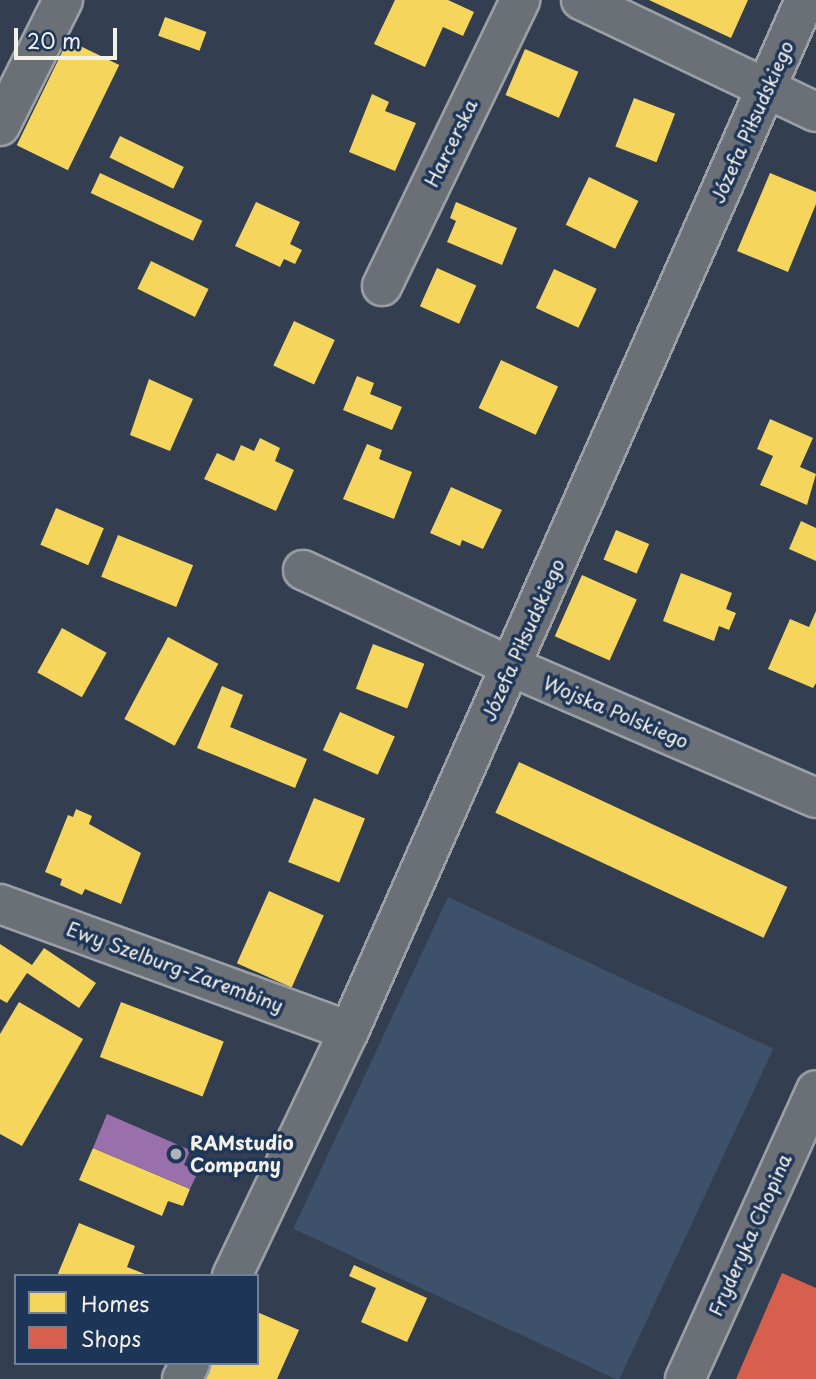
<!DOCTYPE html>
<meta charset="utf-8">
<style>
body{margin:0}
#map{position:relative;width:816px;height:1379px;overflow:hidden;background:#333f50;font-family:"Playpen Sans",sans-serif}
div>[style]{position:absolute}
.green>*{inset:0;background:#3e516b;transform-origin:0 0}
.homes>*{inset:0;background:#f6d55c;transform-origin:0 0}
.shops>*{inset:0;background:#d6604d}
.offices>*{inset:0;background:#9970ab}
.roads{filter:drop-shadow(2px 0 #9ba0a6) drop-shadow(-2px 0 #9ba0a6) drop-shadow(0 2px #9ba0a6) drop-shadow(0 -2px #9ba0a6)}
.minor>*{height:38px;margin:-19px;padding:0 19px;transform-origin:19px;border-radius:19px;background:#6b7077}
.dots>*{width:19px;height:19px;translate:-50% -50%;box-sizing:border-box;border:4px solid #1d3557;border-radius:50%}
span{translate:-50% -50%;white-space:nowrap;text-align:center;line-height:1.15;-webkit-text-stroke:7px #1d3557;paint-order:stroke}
.street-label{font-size:19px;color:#f4f1e8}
.poi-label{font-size:19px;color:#f4f1e8;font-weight:700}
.left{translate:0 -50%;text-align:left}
.legend{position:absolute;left:14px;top:1274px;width:245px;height:91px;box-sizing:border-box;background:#1d3557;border:2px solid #738091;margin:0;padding:9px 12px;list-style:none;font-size:21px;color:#f4f1e8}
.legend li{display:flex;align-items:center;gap:14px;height:35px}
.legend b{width:35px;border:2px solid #738091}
.scale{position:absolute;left:14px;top:28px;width:103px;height:32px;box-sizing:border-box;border:4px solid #f4f1e8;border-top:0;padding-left:9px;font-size:21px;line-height:24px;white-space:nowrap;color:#f4f1e8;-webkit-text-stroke:5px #1d3557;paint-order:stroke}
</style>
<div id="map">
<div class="green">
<i style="left:448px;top:897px;width:359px;height:366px;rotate:25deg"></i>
</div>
<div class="homes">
<i style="clip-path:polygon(395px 0,448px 0,474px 12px,463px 36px,443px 27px,425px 67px,374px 44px)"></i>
<i style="clip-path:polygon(649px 0,748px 0,731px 38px)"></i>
<i style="left:165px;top:17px;width:44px;height:20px;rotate:20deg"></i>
<i style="left:68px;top:40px;width:57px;height:117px;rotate:26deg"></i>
<i style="left:525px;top:49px;width:58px;height:50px;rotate:23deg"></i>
<i style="clip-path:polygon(372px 94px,389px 102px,385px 111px,416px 123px,395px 171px,349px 152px)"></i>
<i style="left:634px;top:98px;width:44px;height:52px;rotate:21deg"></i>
<i style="left:120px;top:136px;width:71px;height:24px;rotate:26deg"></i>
<i style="left:100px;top:173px;width:113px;height:22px;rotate:25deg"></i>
<i style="clip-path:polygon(770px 173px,816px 192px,816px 204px,788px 272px,737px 251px)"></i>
<i style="left:589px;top:177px;width:55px;height:53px;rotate:26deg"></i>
<i style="clip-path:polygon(256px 202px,300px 222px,290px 244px,302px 250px,295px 264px,284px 259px,280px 267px,235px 246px)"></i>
<i style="clip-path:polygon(456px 202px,517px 228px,502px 265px,447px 242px,456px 221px,450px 218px)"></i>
<i style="left:151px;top:261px;width:64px;height:31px;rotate:26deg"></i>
<i style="left:437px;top:268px;width:43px;height:42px;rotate:24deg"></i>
<i style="left:554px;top:269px;width:47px;height:43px;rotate:25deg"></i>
<i style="left:294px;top:321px;width:45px;height:49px;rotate:25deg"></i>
<i style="left:501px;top:360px;width:63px;height:53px;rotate:25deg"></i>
<i style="clip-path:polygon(357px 376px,374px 383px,370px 394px,402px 407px,392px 430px,343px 410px)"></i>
<i style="clip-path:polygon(149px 379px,193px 399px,170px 451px,130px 435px)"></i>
<i style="clip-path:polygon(770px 419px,813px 438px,800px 467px,816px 474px,807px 505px,760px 485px,773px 456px,757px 449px)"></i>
<i style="clip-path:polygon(260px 438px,280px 448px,275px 461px,294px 470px,276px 511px,204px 479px,217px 453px,234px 461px,241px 445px,254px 451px)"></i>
<i style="clip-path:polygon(367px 444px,382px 450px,379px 459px,412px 472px,394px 519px,343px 499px)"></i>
<i style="clip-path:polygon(451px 487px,502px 510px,483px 549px,462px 540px,460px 546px,430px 533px)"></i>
<i style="left:56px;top:508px;width:52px;height:40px;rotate:23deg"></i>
<i style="clip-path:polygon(801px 521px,816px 528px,816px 561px,789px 549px)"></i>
<i style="left:616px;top:530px;width:36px;height:32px;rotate:23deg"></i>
<i style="left:118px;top:535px;width:81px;height:45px;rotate:22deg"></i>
<i style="clip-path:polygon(681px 573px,732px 593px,726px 609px,736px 613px,729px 630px,719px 626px,714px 641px,663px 621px)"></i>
<i style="left:582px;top:575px;width:60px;height:67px;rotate:24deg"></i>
<i style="clip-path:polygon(816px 611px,816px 683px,813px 688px,768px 669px,790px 619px,809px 627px)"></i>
<i style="left:62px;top:628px;width:51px;height:51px;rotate:29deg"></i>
<i style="left:168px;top:637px;width:57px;height:93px;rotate:28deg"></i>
<i style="left:373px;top:644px;width:55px;height:48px;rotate:21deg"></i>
<i style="clip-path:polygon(222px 686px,243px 695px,230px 727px,307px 759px,295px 788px,197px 748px)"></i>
<i style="left:340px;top:712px;width:60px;height:42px;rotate:24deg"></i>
<i style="left:519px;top:762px;width:296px;height:56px;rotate:25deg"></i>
<i style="left:314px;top:798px;width:55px;height:69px;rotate:22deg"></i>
<i style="clip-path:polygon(76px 809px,92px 816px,89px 824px,141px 853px,121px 904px,85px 889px,82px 895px,60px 885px,62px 879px,45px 872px,68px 815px,73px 817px)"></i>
<i style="left:269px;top:891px;width:60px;height:79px;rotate:24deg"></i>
<i style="clip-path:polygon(0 944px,32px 965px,44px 948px,96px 983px,79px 1008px,27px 973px,7px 1003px,0 999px)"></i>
<i style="clip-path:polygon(19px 1002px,83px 1039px,22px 1146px,0 1134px,0 1034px)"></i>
<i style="left:121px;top:1002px;width:110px;height:59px;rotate:21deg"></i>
<i style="clip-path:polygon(93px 1148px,190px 1189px,183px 1206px,168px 1201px,162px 1216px,79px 1180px)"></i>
<i style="clip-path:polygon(79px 1223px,135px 1246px,127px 1267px,150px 1276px,57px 1276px)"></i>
<i style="clip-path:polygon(354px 1265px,427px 1298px,407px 1342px,361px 1322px,376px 1288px,349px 1276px)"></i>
<i style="clip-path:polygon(257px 1312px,299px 1330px,277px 1379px,205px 1379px,212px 1363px,257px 1363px)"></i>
</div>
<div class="shops">
<i style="clip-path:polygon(782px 1273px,816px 1288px,816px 1379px,736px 1379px)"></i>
</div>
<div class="offices">
<i style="clip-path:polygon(107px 1114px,190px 1150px,184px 1165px,198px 1172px,190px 1189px,93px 1148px)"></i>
</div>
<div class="roads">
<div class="minor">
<i style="left:581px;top:0;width:260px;rotate:25.5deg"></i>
<i style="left:0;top:126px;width:141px;rotate:-63.4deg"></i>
<i style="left:382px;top:286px;width:318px;rotate:-64.2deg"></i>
<i style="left:303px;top:570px;width:230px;rotate:24.9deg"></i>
<i style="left:512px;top:667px;width:331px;rotate:23.3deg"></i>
<i style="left:0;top:904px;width:371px;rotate:20deg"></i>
<i style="left:232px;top:1276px;width:272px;rotate:-64.5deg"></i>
<i style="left:349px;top:1031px;width:1127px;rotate:-66.14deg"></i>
<i style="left:182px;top:1379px;width:18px;rotate:-63deg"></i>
<i style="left:685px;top:1379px;width:317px;rotate:-65.6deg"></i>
</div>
</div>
<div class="dots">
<i style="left:176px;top:1154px;background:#b0b3b3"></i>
</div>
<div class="street-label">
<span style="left:752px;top:122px;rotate:-66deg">Józefa Piłsudskiego</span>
<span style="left:451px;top:143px;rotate:-64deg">Harcerska</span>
<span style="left:523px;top:640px;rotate:-66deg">Józefa Piłsudskiego</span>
<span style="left:616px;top:712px;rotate:23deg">Wojska Polskiego</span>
<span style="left:175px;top:967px;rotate:20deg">Ewy Szelburg-Zarembiny</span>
<span style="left:750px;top:1235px;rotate:-66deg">Fryderyka Chopina</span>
</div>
<div class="poi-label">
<span class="left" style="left:190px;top:1154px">RAMstudio<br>Company</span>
</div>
<ul class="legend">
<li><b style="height:19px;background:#f6d55c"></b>Homes</li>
<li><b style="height:19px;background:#d6604d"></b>Shops</li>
</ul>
<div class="scale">20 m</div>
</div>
